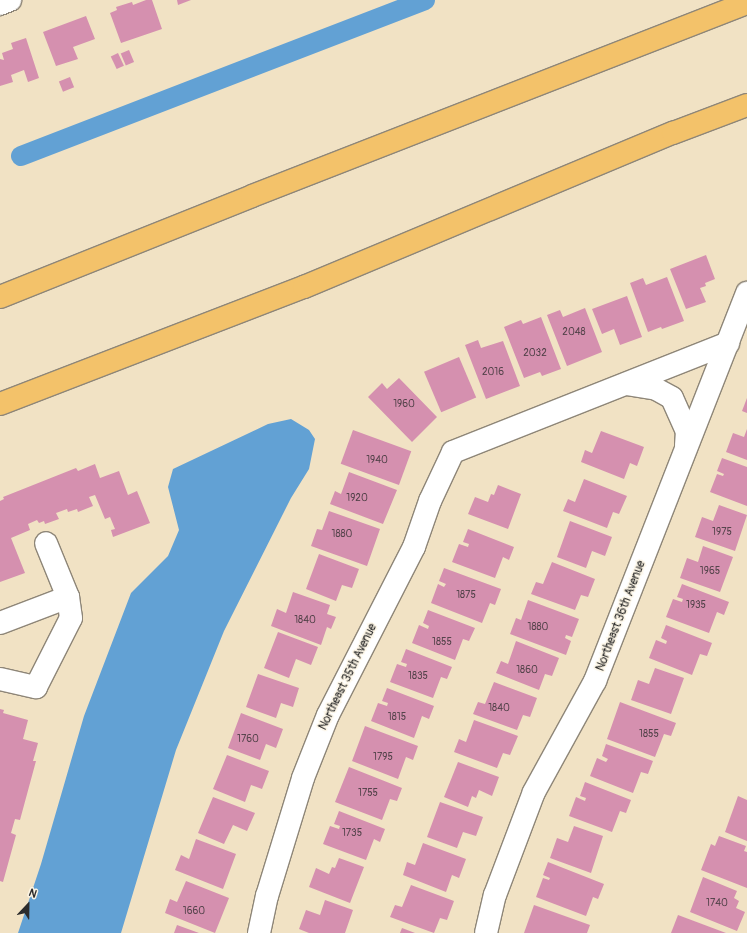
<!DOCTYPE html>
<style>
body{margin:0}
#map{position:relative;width:747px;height:933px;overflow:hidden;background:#f1e2c4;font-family:Pangolin,sans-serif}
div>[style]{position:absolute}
.water>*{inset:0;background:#62a1d4}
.canal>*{height:20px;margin:-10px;padding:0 10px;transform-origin:10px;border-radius:10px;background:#62a1d4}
.building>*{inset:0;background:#d590af;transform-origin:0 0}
.roads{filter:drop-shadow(1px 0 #8e8678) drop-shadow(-1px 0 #8e8678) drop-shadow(0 1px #8e8678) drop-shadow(0 -1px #8e8678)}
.minor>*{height:22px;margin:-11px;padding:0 11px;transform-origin:11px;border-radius:11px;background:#fff}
.highway>*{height:22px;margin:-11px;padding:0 11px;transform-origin:11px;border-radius:11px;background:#f3c26a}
span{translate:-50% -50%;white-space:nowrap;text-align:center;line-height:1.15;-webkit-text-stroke:3px #fcf5e5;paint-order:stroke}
.number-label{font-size:10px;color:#56444c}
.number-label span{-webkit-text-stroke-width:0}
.street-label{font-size:12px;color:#2b2b2b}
.north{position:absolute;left:8px;top:885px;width:40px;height:40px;-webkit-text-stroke:3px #fcf5e5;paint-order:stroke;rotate:22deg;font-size:11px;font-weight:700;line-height:16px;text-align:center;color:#2b2b2b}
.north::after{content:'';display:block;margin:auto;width:14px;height:18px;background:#2b2b2b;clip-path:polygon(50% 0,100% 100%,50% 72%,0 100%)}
</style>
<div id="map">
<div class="water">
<i style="clip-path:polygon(291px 419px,309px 430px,315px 439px,309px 469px,291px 498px,224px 631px,176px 750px,121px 933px,18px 933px,41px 864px,84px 716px,131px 593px,168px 556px,179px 530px,168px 487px,173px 469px,268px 424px)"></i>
</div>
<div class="canal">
<i style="left:21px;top:156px;width:433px;rotate:-21.1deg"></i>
</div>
<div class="building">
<i style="clip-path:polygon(146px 0,152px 0,162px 29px,121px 43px,110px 13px,117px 10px,116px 7px,132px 2px,133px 5px)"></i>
<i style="clip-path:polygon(177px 0,191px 0,178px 5px)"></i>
<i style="clip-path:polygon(86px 16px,95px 39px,73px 47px,78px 59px,56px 66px,43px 32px)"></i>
<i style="clip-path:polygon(26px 38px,39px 78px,28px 82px,24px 70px,11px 75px,13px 82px,0 86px,0 59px,4px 60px,2px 53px,13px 49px,11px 43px)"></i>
<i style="left:129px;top:50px;width:13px;height:9px;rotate:67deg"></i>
<i style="left:118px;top:53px;width:14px;height:8px;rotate:65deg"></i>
<i style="left:70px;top:77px;width:11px;height:12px;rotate:68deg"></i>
<i style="clip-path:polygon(706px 255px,715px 279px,705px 283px,706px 286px,700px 288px,706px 302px,686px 309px,670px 269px)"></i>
<i style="clip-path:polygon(667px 277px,684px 321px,662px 329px,661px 327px,648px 332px,630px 283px,643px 278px,646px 285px)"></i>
<i style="clip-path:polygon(627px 296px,642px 337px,620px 345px,614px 329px,602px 334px,592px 309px)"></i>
<i style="clip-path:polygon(585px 308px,602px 352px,567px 366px,547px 315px,560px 310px,563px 317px)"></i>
<i style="clip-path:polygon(541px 317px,561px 369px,542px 376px,540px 372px,524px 378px,504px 327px,521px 320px,523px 324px)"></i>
<i style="clip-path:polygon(478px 340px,481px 348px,503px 341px,520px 386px,486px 399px,465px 345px)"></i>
<i style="left:459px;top:357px;width:44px;height:38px;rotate:67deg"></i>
<i style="clip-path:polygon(399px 378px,437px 417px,412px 442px,368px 397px,382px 383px,387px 389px)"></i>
<i style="clip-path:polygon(747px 398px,747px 413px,742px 411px)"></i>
<i style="clip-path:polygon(747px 429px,747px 460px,726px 452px,733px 433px,744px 437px)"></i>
<i style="left:353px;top:430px;width:62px;height:36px;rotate:20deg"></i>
<i style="clip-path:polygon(601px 431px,644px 447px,637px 466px,630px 463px,624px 479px,581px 462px,585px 450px,592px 453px)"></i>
<i style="clip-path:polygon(722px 458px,747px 467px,747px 506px,710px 492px,717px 474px,723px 476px,724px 474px,717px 471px)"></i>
<i style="clip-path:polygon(95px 464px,100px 478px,119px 471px,128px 495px,137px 491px,150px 523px,113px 537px,111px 530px,115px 529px,110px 517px,105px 519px,95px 495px,89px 497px,93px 506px,78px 512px,77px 509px,68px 512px,67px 509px,56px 513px,59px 519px,45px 524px,44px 521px,39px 523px,37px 520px,28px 524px,30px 530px,11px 538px,25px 573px,0 582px,0 501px,4px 499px,3px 497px,76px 468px,78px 471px)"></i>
<i style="clip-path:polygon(349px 472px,397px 490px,383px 524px,330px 504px,335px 491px,341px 494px)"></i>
<i style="clip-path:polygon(584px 479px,627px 496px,619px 514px,613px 512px,607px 528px,563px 511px,568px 499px,575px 502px)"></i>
<i style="clip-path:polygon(498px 485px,521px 494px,508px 529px,468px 514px,475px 497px,488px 502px,491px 494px,494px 495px)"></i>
<i style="clip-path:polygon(719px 505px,747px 515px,735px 551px,695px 537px,702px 517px,713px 521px)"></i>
<i style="clip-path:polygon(329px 511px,380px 529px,367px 566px,311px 546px,317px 529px,322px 530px)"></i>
<i style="clip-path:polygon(570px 521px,612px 537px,605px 556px,592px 551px,586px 568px,557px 557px)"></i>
<i style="clip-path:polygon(468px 529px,514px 547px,509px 560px,503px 557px,495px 578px,452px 562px,459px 544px,468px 547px,469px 544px,463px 542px)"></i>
<i style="clip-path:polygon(703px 546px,733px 557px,720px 592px,680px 578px,687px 558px,698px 562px)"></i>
<i style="clip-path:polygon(319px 554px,359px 569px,352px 588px,342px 585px,336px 601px,306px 589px)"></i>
<i style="clip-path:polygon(552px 562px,595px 579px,588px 597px,581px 595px,575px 610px,531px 594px,536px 582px,543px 584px)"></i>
<i style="clip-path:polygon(444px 568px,501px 589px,495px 605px,490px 603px,482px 623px,431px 603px,438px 584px,444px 587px,446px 584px,439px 581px)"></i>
<i style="clip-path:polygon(682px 584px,729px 602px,724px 615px,717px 612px,709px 633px,666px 617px,673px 599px,682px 602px,683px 599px,677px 597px)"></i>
<i style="clip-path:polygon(293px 592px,330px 605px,327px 614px,336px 617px,331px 629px,327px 627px,321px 645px,271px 626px,277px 609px,286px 613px)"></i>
<i style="clip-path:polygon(528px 600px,579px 619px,572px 637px,566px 635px,565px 638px,571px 641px,566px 655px,510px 634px,516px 618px,521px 620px)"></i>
<i style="clip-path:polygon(428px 610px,475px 628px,469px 641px,463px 639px,455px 660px,412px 643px,419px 625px,428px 629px,429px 626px,423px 623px)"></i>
<i style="clip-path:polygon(666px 625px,712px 643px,707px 656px,700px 654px,692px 675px,649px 658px,656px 640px,666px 644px,667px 641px,661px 638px)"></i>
<i style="clip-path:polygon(278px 632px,318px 647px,311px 665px,296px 659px,289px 678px,264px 668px)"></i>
<i style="clip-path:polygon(516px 641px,559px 658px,552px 676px,545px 674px,539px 690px,496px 673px,501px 661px,508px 664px)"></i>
<i style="clip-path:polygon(406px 649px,452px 667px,447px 679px,441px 677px,433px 698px,390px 682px,397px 664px,406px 667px,407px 664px,401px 662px)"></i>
<i style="clip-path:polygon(655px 668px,684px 678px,671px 714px,631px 700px,638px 680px,649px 684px)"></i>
<i style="clip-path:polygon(258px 674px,299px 688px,293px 707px,281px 703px,276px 718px,246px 707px)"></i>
<i style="clip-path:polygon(494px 682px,537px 698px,530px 717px,523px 715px,517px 730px,473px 714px,478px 702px,485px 704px)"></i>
<i style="clip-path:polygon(387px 688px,434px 706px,429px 719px,422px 716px,414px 738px,371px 721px,378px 703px,387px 706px,388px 703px,382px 701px)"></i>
<i style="clip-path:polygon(620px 702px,676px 723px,671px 736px,664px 734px,655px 757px,607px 739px)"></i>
<i style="clip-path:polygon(0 709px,4px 710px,3px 713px,28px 720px,23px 739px,38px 743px,33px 761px,36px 761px,20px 820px,15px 819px,11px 833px,16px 835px,3px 882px,0 881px)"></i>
<i style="clip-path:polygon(241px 713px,283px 729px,276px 748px,266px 744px,260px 760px,228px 748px)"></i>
<i style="clip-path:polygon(474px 720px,518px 736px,510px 755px,503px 753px,497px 768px,454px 752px,459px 739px,466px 742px)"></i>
<i style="clip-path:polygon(365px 726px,418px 746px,413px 760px,406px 757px,398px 779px,352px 761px)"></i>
<i style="clip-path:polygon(606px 744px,653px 761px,648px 774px,641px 772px,633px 793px,590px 776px,597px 758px,606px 762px,608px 759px,602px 756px)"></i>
<i style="clip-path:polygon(227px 755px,269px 771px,262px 789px,251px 785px,245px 802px,213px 789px)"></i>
<i style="clip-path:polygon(458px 762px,499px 777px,492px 796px,479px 790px,476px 798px,472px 796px,468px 807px,444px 797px)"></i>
<i style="clip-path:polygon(349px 767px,402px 788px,397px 801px,390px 799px,382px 820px,335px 802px)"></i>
<i style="clip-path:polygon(585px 782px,631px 800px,626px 813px,620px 811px,612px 832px,569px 816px,576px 797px,585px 801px,586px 798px,580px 796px)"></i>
<i style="clip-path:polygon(738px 796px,747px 800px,747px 841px,725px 832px)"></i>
<i style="clip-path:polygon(213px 797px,255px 813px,247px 831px,233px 825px,224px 844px,198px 833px)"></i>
<i style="clip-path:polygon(440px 802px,483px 817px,476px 836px,463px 832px,457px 848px,427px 837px)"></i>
<i style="clip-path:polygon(339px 811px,385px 829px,380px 842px,374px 839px,366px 860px,323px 844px,330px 826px,339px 829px,340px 826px,334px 824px)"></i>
<i style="clip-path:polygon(574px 826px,603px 836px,591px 873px,550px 858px,557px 838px,568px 842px)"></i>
<i style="clip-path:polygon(719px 836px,746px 846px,744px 851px,747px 852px,747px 888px,701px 870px,711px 844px,715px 846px)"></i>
<i style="clip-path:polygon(196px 839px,236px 854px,223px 889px,175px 870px,181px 855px,189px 859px)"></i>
<i style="clip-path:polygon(423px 843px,466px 859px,459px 878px,452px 875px,446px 892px,403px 875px,407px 862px,415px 865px)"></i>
<i style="clip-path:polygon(339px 858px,364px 867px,350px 903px,309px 887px,316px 868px,329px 874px,332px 867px,335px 868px)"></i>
<i style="clip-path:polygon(548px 862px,604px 884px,598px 899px,593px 897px,586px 916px,536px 897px,543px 878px,549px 880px,550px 878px,543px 875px)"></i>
<i style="clip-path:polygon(703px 877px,737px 891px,734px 898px,739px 901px,736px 908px,745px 912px,737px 931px,690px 912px)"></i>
<i style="clip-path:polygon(186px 881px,229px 898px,215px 933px,165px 913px,170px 899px,177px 902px)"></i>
<i style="clip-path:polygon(411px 885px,454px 901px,447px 920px,440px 918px,434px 933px,390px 917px,395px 905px,402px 907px)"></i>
<i style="clip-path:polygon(325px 900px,353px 910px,345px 933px,309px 933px,299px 929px,306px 910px,320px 915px)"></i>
<i style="clip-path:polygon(534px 905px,590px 925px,587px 933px,524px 933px)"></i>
<i style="clip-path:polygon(678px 915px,726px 933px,671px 933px)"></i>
<i style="clip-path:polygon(177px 925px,199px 933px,174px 933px)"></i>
<i style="clip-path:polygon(402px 928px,415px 933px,400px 933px)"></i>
</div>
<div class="roads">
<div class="minor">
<i style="left:0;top:4px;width:11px;rotate:-22deg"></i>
<i style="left:626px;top:384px;width:30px;rotate:9deg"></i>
<i style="left:656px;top:389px;width:18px;rotate:29deg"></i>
<i style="left:672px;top:398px;width:36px;rotate:66deg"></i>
<i style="left:687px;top:431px;width:14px;rotate:94deg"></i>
<i style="left:0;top:623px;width:73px;rotate:-20.9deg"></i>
<i style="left:0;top:679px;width:37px;rotate:13deg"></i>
<i style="left:36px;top:687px;width:77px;rotate:-63.1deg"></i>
<i style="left:71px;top:618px;width:21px;rotate:-98deg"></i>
<i style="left:68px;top:597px;width:58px;rotate:-112.2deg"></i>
<i style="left:259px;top:933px;width:38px;rotate:-78deg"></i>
<i style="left:267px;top:896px;width:123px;rotate:-73deg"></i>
<i style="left:303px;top:778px;width:68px;rotate:-68.4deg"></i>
<i style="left:328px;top:715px;width:189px;rotate:-62.9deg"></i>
<i style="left:414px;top:547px;width:49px;rotate:-70.8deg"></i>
<i style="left:430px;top:501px;width:54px;rotate:-64.9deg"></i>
<i style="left:453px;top:452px;width:296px;rotate:-21.6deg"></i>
<i style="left:486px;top:933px;width:39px;rotate:-77deg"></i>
<i style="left:495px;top:895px;width:110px;rotate:-69.3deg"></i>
<i style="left:534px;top:792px;width:127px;rotate:-61.2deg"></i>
<i style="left:595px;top:681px;width:417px;rotate:-68.6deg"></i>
</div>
<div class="highway">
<i style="left:0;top:297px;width:271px;rotate:-21.8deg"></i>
<i style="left:252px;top:196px;width:531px;rotate:-21.3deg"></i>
<i style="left:0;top:404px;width:326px;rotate:-21.1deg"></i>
<i style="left:304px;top:287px;width:400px;rotate:-22.7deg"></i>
<i style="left:673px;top:133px;width:79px;rotate:-20.7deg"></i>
</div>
</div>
<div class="number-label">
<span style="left:574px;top:333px">2048</span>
<span style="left:535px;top:354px">2032</span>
<span style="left:493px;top:373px">2016</span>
<span style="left:404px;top:405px">1960</span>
<span style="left:377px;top:461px">1940</span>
<span style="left:357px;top:499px">1920</span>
<span style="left:722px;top:533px">1975</span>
<span style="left:342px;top:535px">1880</span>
<span style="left:710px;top:572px">1965</span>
<span style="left:466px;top:596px">1875</span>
<span style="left:696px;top:606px">1935</span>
<span style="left:305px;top:621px">1840</span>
<span style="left:538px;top:628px">1880</span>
<span style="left:442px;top:643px">1855</span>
<span style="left:527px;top:671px">1860</span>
<span style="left:418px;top:677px">1835</span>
<span style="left:499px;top:709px">1840</span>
<span style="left:397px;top:718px">1815</span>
<span style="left:649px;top:735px">1855</span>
<span style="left:248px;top:740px">1760</span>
<span style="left:383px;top:758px">1795</span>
<span style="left:368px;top:794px">1755</span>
<span style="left:352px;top:834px">1735</span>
<span style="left:717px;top:904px">1740</span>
<span style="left:194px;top:912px">1660</span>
</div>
<div class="street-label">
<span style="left:621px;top:616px;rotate:-69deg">Northeast 36th Avenue</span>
<span style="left:348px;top:677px;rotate:-64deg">Northeast 35th Avenue</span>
</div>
<div class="north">N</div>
</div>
